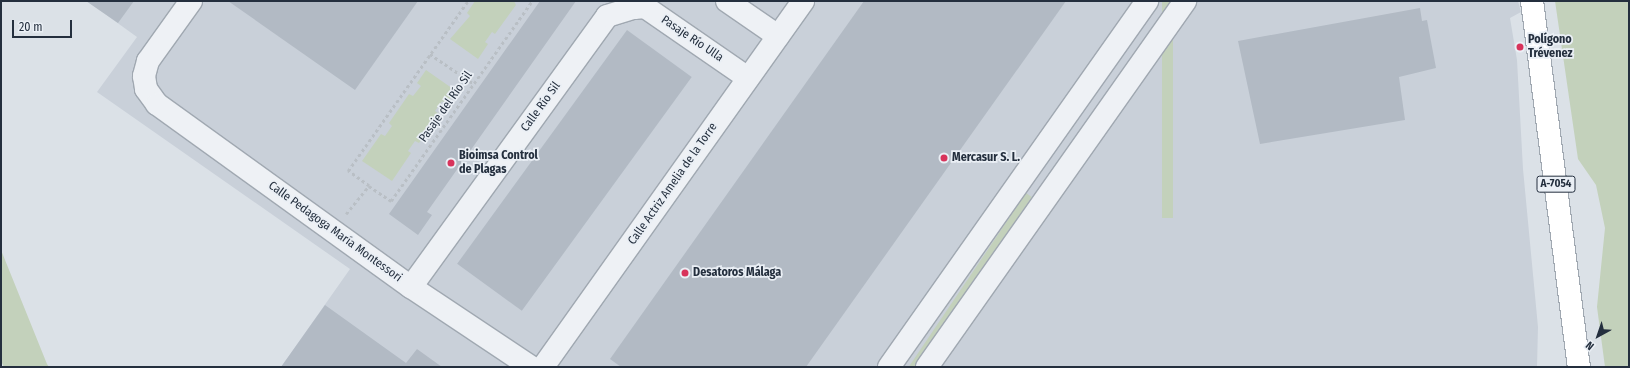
<!DOCTYPE html>
<meta charset="utf-8">
<style>
body{margin:0}
#map{position:relative;width:1630px;height:368px;overflow:hidden;background:#dbe1e7;font-family:"Fira Sans Condensed",sans-serif}
div>[style]{position:absolute}
.built>*{inset:0;background:#c9d0d9}
.green>*{inset:0;background:#c3d1bb;transform-origin:0 0}
.building>*{inset:0;background:#b2bac4;transform-origin:0 0}
.path>*{height:2.5px;margin-top:-1.25px;transform-origin:0;background:repeating-linear-gradient(90deg,#b9bfc5 0 3px,transparent 0 6px)}
.roads{filter:drop-shadow(1px 0 #a0a8b1) drop-shadow(-1px 0 #a0a8b1) drop-shadow(0 1px #a0a8b1) drop-shadow(0 -1px #a0a8b1)}
.minor>*{height:22px;margin:-11px;padding:0 11px;transform-origin:11px;border-radius:11px;background:#eef1f5}
.major>*{height:22px;margin:-11px;padding:0 11px;transform-origin:11px;border-radius:11px;background:#fff}
.dots>*{width:11px;height:11px;translate:-50% -50%;box-sizing:border-box;border:2px solid #eaeff5;border-radius:50%}
span{translate:-50% -50%;white-space:nowrap;text-align:center;line-height:1.15;-webkit-text-stroke:3.5px #eaeff5;paint-order:stroke}
.shield-label span{padding:1px 3px;background:#eaeff5;border:1px solid;border-radius:3px;-webkit-text-stroke-width:0}
.shield-label{font-size:11px;color:#242f3e;font-weight:700}
.street-label{font-size:12px;color:#242f3e}
.poi-label{font-size:12px;color:#242f3e;font-weight:700}
.left{translate:0 -50%;text-align:left}
.frame{position:absolute;inset:0;border:2px solid #242f3e;pointer-events:none}
.north{position:absolute;left:1578px;top:316px;width:40px;height:40px;-webkit-text-stroke:3px #eaeff5;paint-order:stroke;rotate:220deg;font-size:11px;font-weight:700;line-height:16px;text-align:center;color:#242f3e}
.north::after{content:'';display:block;margin:auto;width:14px;height:18px;background:#242f3e;clip-path:polygon(50% 0,100% 100%,50% 72%,0 100%)}
.scale{position:absolute;left:12px;top:20px;width:60px;height:18px;box-sizing:border-box;border:2px solid #242f3e;border-top:0;padding-left:5px;font-size:12px;line-height:14px;white-space:nowrap;color:#242f3e;-webkit-text-stroke:3px #eaeff5;paint-order:stroke}
</style>
<div id="map">
<div class="built">
<i style="clip-path:polygon(87px 1px,1518px 1px,1521px 12px,1510px 18px,1517px 60px,1523px 169px,1538px 327px,1537px 367px,281px 367px,350px 269px,97px 92px,137px 37px)"></i>
</div>
<div class="green">
<i style="clip-path:polygon(475px 1px,514px 1px,516px 5px,495px 34px,492px 32px,485px 42px,488px 44px,478px 59px,450px 39px,470px 16px,467px 13px)"></i>
<i style="left:1162px;top:1px;width:11px;height:217px"></i>
<i style="clip-path:polygon(1555px 1px,1629px 1px,1629px 367px,1605px 367px,1597px 307px,1605px 228px,1596px 185px,1578px 159px)"></i>
<i style="clip-path:polygon(426px 70px,456px 91px,446px 104px,442px 101px,435px 111px,439px 114px,419px 143px,415px 141px,408px 151px,411px 153px,392px 181px,362px 161px,381px 134px,385px 136px,392px 126px,389px 123px,409px 94px,413px 96px,421px 86px,417px 83px)"></i>
<i style="left:1026px;top:193px;width:7px;height:213px;rotate:34deg"></i>
<i style="clip-path:polygon(1px 250px,47px 364px,49px 367px,4px 367px,1px 361px)"></i>
</div>
<div class="building">
<i style="clip-path:polygon(86px 1px,134px 1px,118px 23px)"></i>
<i style="clip-path:polygon(228px 1px,418px 1px,355px 90px)"></i>
<i style="clip-path:polygon(540px 1px,576px 1px,427px 212px,432px 215px,418px 235px,389px 214px)"></i>
<i style="clip-path:polygon(864px 1px,1066px 1px,806px 367px,621px 367px,610px 359px)"></i>
<i style="clip-path:polygon(1420px 8px,1422px 21px,1427px 20px,1436px 68px,1399px 77px,1405px 120px,1260px 144px,1238px 41px)"></i>
<i style="left:627px;top:30px;width:80px;height:289px;rotate:36deg"></i>
<i style="clip-path:polygon(325px 305px,406px 363px,417px 349px,442px 367px,281px 367px)"></i>
</div>
<div class="path">
<i style="left:430px;top:54px;width:53px;rotate:34.3deg"></i>
<i style="left:369px;top:186px;width:26px;rotate:-144deg"></i>
<i style="left:348px;top:171px;width:208px;rotate:-54.8deg"></i>
<i style="left:346px;top:214px;width:36px;rotate:-51deg"></i>
<i style="left:369px;top:186px;width:27px;rotate:34deg"></i>
<i style="left:391px;top:201px;width:245px;rotate:-54.8deg"></i>
</div>
<div class="roads">
<div class="minor">
<i style="left:191px;top:1px;width:74px;rotate:125.6deg"></i>
<i style="left:148px;top:61px;width:16px;rotate:105deg"></i>
<i style="left:144px;top:76px;width:13px;rotate:81deg"></i>
<i style="left:146px;top:89px;width:19px;rotate:54deg"></i>
<i style="left:157px;top:104px;width:313px;rotate:35.8deg"></i>
<i style="left:411px;top:287px;width:144px;rotate:33.7deg"></i>
<i style="left:727px;top:1px;width:62px;rotate:34.5deg"></i>
<i style="left:634px;top:8px;width:11px;rotate:-5deg"></i>
<i style="left:645px;top:7px;width:125px;rotate:34.6deg"></i>
<i style="left:411px;top:287px;width:334px;rotate:-54.1deg"></i>
<i style="left:607px;top:16px;width:28px;rotate:-17deg"></i>
<i style="left:634px;top:8px;width:8px;rotate:-60deg"></i>
<i style="left:543px;top:367px;width:449px;rotate:-54.6deg"></i>
<i style="left:889px;top:367px;width:448px;rotate:-54.8deg"></i>
<i style="left:927px;top:367px;width:448px;rotate:-54.8deg"></i>
</div>
<div class="major">
<i style="left:1532px;top:1px;width:369px;rotate:82.7deg"></i>
</div>
</div>
<div class="dots">
<i style="left:1520px;top:47px;background:#d8335b"></i>
<i style="left:944px;top:158px;background:#d8335b"></i>
<i style="left:451px;top:163px;background:#d8335b"></i>
<i style="left:685px;top:273px;background:#d8335b"></i>
</div>
<div class="shield-label">
<span style="left:1556px;top:184px">A-7054</span>
</div>
<div class="street-label">
<span style="left:692px;top:39px;rotate:34deg">Pasaje Río Ulla</span>
<span style="left:446px;top:107px;rotate:-55deg">Pasaje del Río Sil</span>
<span style="left:541px;top:107px;rotate:-54deg">Calle Río Sil</span>
<span style="left:673px;top:184px;rotate:-55deg">Calle Actriz Amelia de la Torre</span>
<span style="left:335px;top:232px;rotate:36deg">Calle Pedagoga María Montessori</span>
</div>
<div class="poi-label">
<span class="left" style="left:1528px;top:47px">Polígono<br>Trévenez</span>
<span class="left" style="left:459px;top:163px">Bioimsa Control<br>de Plagas</span>
<span class="left" style="left:952px;top:158px">Mercasur S. L.</span>
<span class="left" style="left:693px;top:273px">Desatoros Málaga</span>
</div>
<div class="frame"></div>
<div class="north">N</div>
<div class="scale">20 m</div>
</div>
